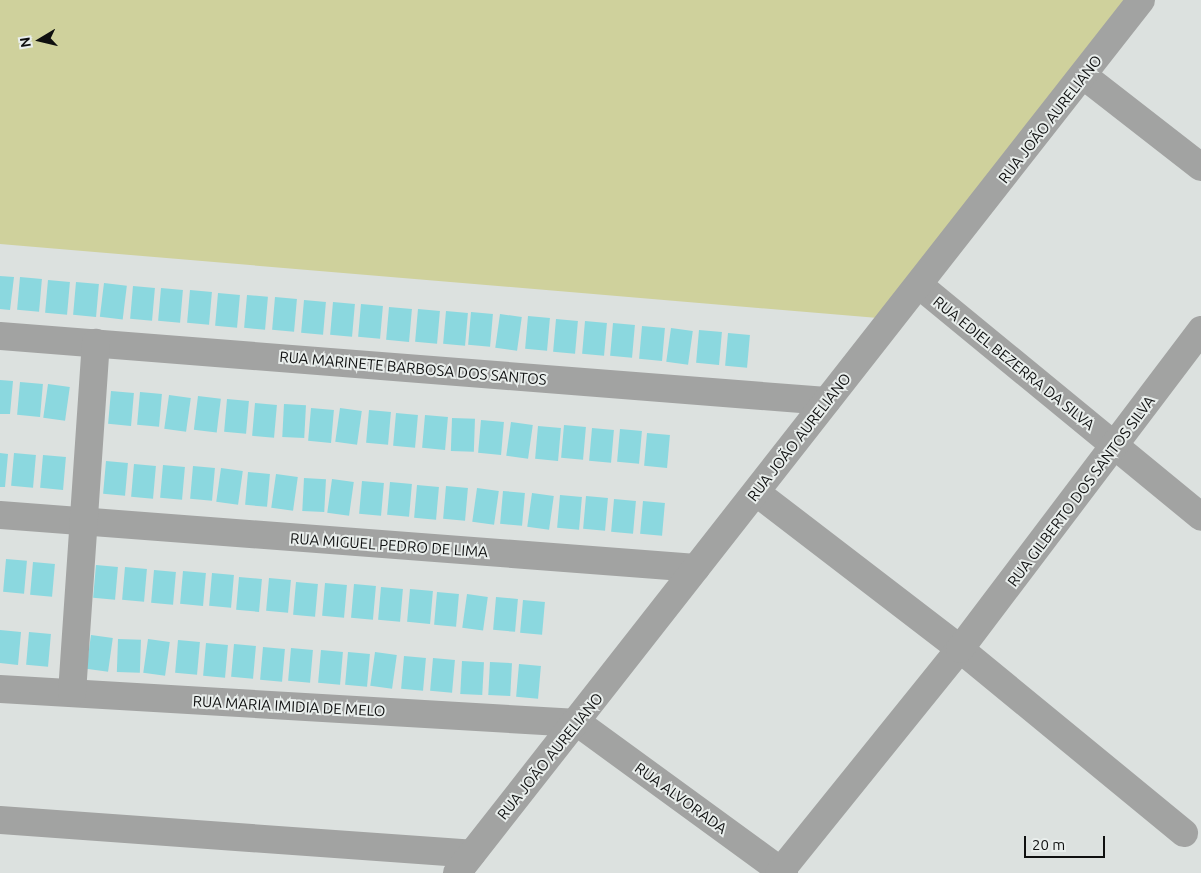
<!DOCTYPE html>
<meta charset="utf-8">
<style>
body{margin:0}
#map{position:relative;width:1201px;height:873px;overflow:hidden;background:#dce1df;font-family:Ubuntu,sans-serif}
div>[style]{position:absolute}
.green>*{inset:0;background:#cfd19c}
.building>*{inset:0;background:#8bd8df;transform-origin:0 0}
.minor>*{height:28px;margin:-14px;padding:0 14px;transform-origin:14px;border-radius:14px;background:#a2a3a2}
span{translate:-50% -50%;white-space:nowrap;text-align:center;line-height:1.15;-webkit-text-stroke:4px #e9eeec;paint-order:stroke}
.street-label{font-size:15px;color:#0f1010}
.north{position:absolute;left:15px;top:15px;width:50px;height:50px;-webkit-text-stroke:4px #e9eeec;paint-order:stroke;rotate:261deg;font-size:14px;font-weight:700;line-height:20px;text-align:center;color:#0f1010}
.north::after{content:'';display:block;margin:auto;width:18px;height:22px;background:#0f1010;clip-path:polygon(50% 0,100% 100%,50% 72%,0 100%)}
.scale{position:absolute;left:1024px;top:836px;width:81px;height:22px;box-sizing:border-box;border:2px solid #0f1010;border-top:0;padding-left:6px;font-size:15px;line-height:18px;white-space:nowrap;color:#0f1010;-webkit-text-stroke:4px #e9eeec;paint-order:stroke}
</style>
<div id="map">
<div class="green">
<i style="clip-path:polygon(0 0,1124px 0,878px 318px,0 244px)"></i>
</div>
<div class="building">
<i style="clip-path:polygon(0 276px,14px 277px,10px 310px,0 309px)"></i>
<i style="left:20px;top:277px;width:22px;height:33px;rotate:5deg"></i>
<i style="left:48px;top:280px;width:22px;height:33px;rotate:5deg"></i>
<i style="left:76px;top:282px;width:23px;height:33px;rotate:5deg"></i>
<i style="left:104px;top:283px;width:23px;height:34px;rotate:7deg"></i>
<i style="left:133px;top:286px;width:22px;height:33px;rotate:5deg"></i>
<i style="left:161px;top:288px;width:22px;height:33px;rotate:5deg"></i>
<i style="left:190px;top:290px;width:22px;height:33px;rotate:5deg"></i>
<i style="left:218px;top:293px;width:22px;height:33px;rotate:5deg"></i>
<i style="left:247px;top:295px;width:21px;height:33px;rotate:5deg"></i>
<i style="left:275px;top:297px;width:22px;height:33px;rotate:5deg"></i>
<i style="left:304px;top:300px;width:22px;height:33px;rotate:5deg"></i>
<i style="left:333px;top:302px;width:22px;height:33px;rotate:5deg"></i>
<i style="left:361px;top:304px;width:22px;height:33px;rotate:5deg"></i>
<i style="left:389px;top:307px;width:23px;height:33px;rotate:5deg"></i>
<i style="left:418px;top:309px;width:22px;height:33px;rotate:5deg"></i>
<i style="left:446px;top:311px;width:22px;height:33px;rotate:5deg"></i>
<i style="left:471px;top:312px;width:22px;height:33px;rotate:5deg"></i>
<i style="left:500px;top:314px;width:22px;height:34px;rotate:8deg"></i>
<i style="left:528px;top:316px;width:22px;height:33px;rotate:5deg"></i>
<i style="left:556px;top:319px;width:22px;height:33px;rotate:5deg"></i>
<i style="left:585px;top:321px;width:22px;height:33px;rotate:5deg"></i>
<i style="left:613px;top:323px;width:22px;height:33px;rotate:5deg"></i>
<i style="left:642px;top:326px;width:23px;height:33px;rotate:5deg"></i>
<i style="left:671px;top:328px;width:22px;height:34px;rotate:8deg"></i>
<i style="left:699px;top:330px;width:23px;height:33px;rotate:5deg"></i>
<i style="left:728px;top:333px;width:22px;height:33px;rotate:5deg"></i>
<i style="clip-path:polygon(0 380px,13px 381px,10px 414px,0 414px)"></i>
<i style="left:20px;top:382px;width:23px;height:33px;rotate:5deg"></i>
<i style="left:48px;top:384px;width:22px;height:34px;rotate:8deg"></i>
<i style="left:111px;top:391px;width:23px;height:33px;rotate:5deg"></i>
<i style="left:140px;top:392px;width:22px;height:33px;rotate:5deg"></i>
<i style="left:169px;top:395px;width:22px;height:34px;rotate:8deg"></i>
<i style="left:198px;top:396px;width:23px;height:34px;rotate:7deg"></i>
<i style="left:227px;top:399px;width:22px;height:33px;rotate:5deg"></i>
<i style="left:255px;top:403px;width:22px;height:33px;rotate:5deg"></i>
<i style="left:284px;top:404px;width:22px;height:33px;rotate:3deg"></i>
<i style="left:311px;top:408px;width:23px;height:33px;rotate:5deg"></i>
<i style="left:340px;top:408px;width:22px;height:34px;rotate:8deg"></i>
<i style="left:369px;top:410px;width:22px;height:33px;rotate:5deg"></i>
<i style="left:396px;top:413px;width:22px;height:33px;rotate:5deg"></i>
<i style="left:425px;top:415px;width:23px;height:33px;rotate:5deg"></i>
<i style="left:452px;top:418px;width:23px;height:33px;rotate:2deg"></i>
<i style="left:481px;top:420px;width:23px;height:33px;rotate:5deg"></i>
<i style="left:511px;top:422px;width:22px;height:34px;rotate:8deg"></i>
<i style="left:564px;top:425px;width:22px;height:33px;rotate:5deg"></i>
<i style="left:538px;top:426px;width:23px;height:33px;rotate:5deg"></i>
<i style="left:592px;top:428px;width:22px;height:33px;rotate:5deg"></i>
<i style="left:620px;top:429px;width:22px;height:33px;rotate:5deg"></i>
<i style="left:647px;top:433px;width:23px;height:33px;rotate:5deg"></i>
<i style="clip-path:polygon(0 453px,8px 454px,5px 487px,0 487px)"></i>
<i style="left:14px;top:453px;width:22px;height:33px;rotate:5deg"></i>
<i style="left:43px;top:455px;width:23px;height:33px;rotate:5deg"></i>
<i style="left:106px;top:461px;width:22px;height:33px;rotate:5deg"></i>
<i style="left:134px;top:464px;width:22px;height:33px;rotate:5deg"></i>
<i style="left:163px;top:465px;width:22px;height:33px;rotate:5deg"></i>
<i style="left:193px;top:466px;width:22px;height:33px;rotate:5deg"></i>
<i style="left:221px;top:468px;width:22px;height:34px;rotate:8deg"></i>
<i style="left:248px;top:472px;width:22px;height:33px;rotate:5deg"></i>
<i style="left:276px;top:474px;width:22px;height:34px;rotate:8deg"></i>
<i style="left:304px;top:478px;width:22px;height:33px;rotate:3deg"></i>
<i style="left:332px;top:479px;width:22px;height:34px;rotate:8deg"></i>
<i style="left:362px;top:481px;width:22px;height:33px;rotate:5deg"></i>
<i style="left:390px;top:482px;width:22px;height:33px;rotate:5deg"></i>
<i style="left:417px;top:485px;width:22px;height:33px;rotate:5deg"></i>
<i style="left:446px;top:486px;width:22px;height:33px;rotate:5deg"></i>
<i style="left:477px;top:488px;width:22px;height:34px;rotate:8deg"></i>
<i style="left:503px;top:491px;width:22px;height:33px;rotate:5deg"></i>
<i style="left:532px;top:493px;width:22px;height:34px;rotate:8deg"></i>
<i style="left:560px;top:495px;width:22px;height:33px;rotate:5deg"></i>
<i style="left:586px;top:496px;width:22px;height:33px;rotate:5deg"></i>
<i style="left:614px;top:499px;width:22px;height:33px;rotate:5deg"></i>
<i style="left:643px;top:501px;width:22px;height:33px;rotate:5deg"></i>
<i style="left:6px;top:559px;width:21px;height:33px;rotate:5deg"></i>
<i style="left:33px;top:562px;width:22px;height:33px;rotate:5deg"></i>
<i style="left:96px;top:565px;width:22px;height:33px;rotate:5deg"></i>
<i style="left:125px;top:567px;width:22px;height:33px;rotate:5deg"></i>
<i style="left:154px;top:570px;width:22px;height:33px;rotate:5deg"></i>
<i style="left:183px;top:571px;width:23px;height:33px;rotate:5deg"></i>
<i style="left:212px;top:573px;width:22px;height:33px;rotate:5deg"></i>
<i style="left:239px;top:577px;width:23px;height:33px;rotate:5deg"></i>
<i style="left:269px;top:578px;width:22px;height:33px;rotate:5deg"></i>
<i style="left:296px;top:582px;width:22px;height:33px;rotate:5deg"></i>
<i style="left:325px;top:583px;width:22px;height:33px;rotate:5deg"></i>
<i style="left:354px;top:584px;width:22px;height:34px;rotate:5deg"></i>
<i style="left:381px;top:587px;width:22px;height:33px;rotate:5deg"></i>
<i style="left:410px;top:589px;width:23px;height:33px;rotate:5deg"></i>
<i style="left:437px;top:592px;width:22px;height:33px;rotate:5deg"></i>
<i style="left:467px;top:594px;width:21px;height:34px;rotate:8deg"></i>
<i style="left:496px;top:597px;width:22px;height:33px;rotate:5deg"></i>
<i style="left:523px;top:600px;width:22px;height:33px;rotate:5deg"></i>
<i style="clip-path:polygon(0 630px,21px 632px,18px 665px,0 663px)"></i>
<i style="left:29px;top:632px;width:22px;height:33px;rotate:5deg"></i>
<i style="left:91px;top:635px;width:22px;height:34px;rotate:8deg"></i>
<i style="left:118px;top:639px;width:23px;height:33px;rotate:2deg"></i>
<i style="left:148px;top:639px;width:22px;height:34px;rotate:8deg"></i>
<i style="left:178px;top:640px;width:22px;height:33px;rotate:5deg"></i>
<i style="left:206px;top:643px;width:22px;height:33px;rotate:5deg"></i>
<i style="left:234px;top:644px;width:22px;height:33px;rotate:5deg"></i>
<i style="left:263px;top:647px;width:22px;height:33px;rotate:5deg"></i>
<i style="left:291px;top:648px;width:22px;height:33px;rotate:5deg"></i>
<i style="left:321px;top:650px;width:22px;height:33px;rotate:5deg"></i>
<i style="left:348px;top:652px;width:22px;height:33px;rotate:5deg"></i>
<i style="left:375px;top:652px;width:22px;height:34px;rotate:8deg"></i>
<i style="left:404px;top:656px;width:22px;height:33px;rotate:5deg"></i>
<i style="left:433px;top:658px;width:22px;height:33px;rotate:5deg"></i>
<i style="left:462px;top:661px;width:22px;height:33px;rotate:3deg"></i>
<i style="left:490px;top:662px;width:22px;height:33px;rotate:3deg"></i>
<i style="left:519px;top:664px;width:22px;height:33px;rotate:5deg"></i>
</div>
<div class="minor">
<i style="left:1084px;top:76px;width:148px;rotate:37.9deg"></i>
<i style="left:919px;top:285px;width:365px;rotate:39.4deg"></i>
<i style="left:0;top:336px;width:829px;rotate:4.5deg"></i>
<i style="left:757px;top:493px;width:256px;rotate:37.5deg"></i>
<i style="left:960px;top:649px;width:290px;rotate:39.4deg"></i>
<i style="left:0;top:515px;width:698px;rotate:4.35deg"></i>
<i style="left:0;top:689px;width:579px;rotate:3.37deg"></i>
<i style="left:578px;top:723px;width:255px;rotate:36.1deg"></i>
<i style="left:72px;top:693px;width:351px;rotate:-86.1deg"></i>
<i style="left:0;top:820px;width:473px;rotate:4.1deg"></i>
<i style="left:457px;top:873px;width:1109px;rotate:-51.92deg"></i>
<i style="left:779px;top:873px;width:288px;rotate:-51.1deg"></i>
<i style="left:960px;top:649px;width:400px;rotate:-52.9deg"></i>
</div>
<div class="street-label">
<span style="left:1050px;top:119px;rotate:-52deg">RUA JOÃO AURELIANO</span>
<span style="left:1014px;top:363px;rotate:39deg">RUA EDIEL BEZERRA DA SILVA</span>
<span style="left:413px;top:368px;rotate:5deg">RUA MARINETE BARBOSA DOS SANTOS</span>
<span style="left:799px;top:437px;rotate:-52deg">RUA JOÃO AURELIANO</span>
<span style="left:1081px;top:491px;rotate:-53deg">RUA GILBERTO DOS SANTOS SILVA</span>
<span style="left:389px;top:545px;rotate:4deg">RUA MIGUEL PEDRO DE LIMA</span>
<span style="left:289px;top:706px;rotate:3deg">RUA MARIA IMIDIA DE MELO</span>
<span style="left:550px;top:756px;rotate:-51deg">RUA JOÃO AURELIANO</span>
<span style="left:681px;top:798px;rotate:36deg">RUA ALVORADA</span>
</div>
<div class="north">N</div>
<div class="scale">20 m</div>
</div>
